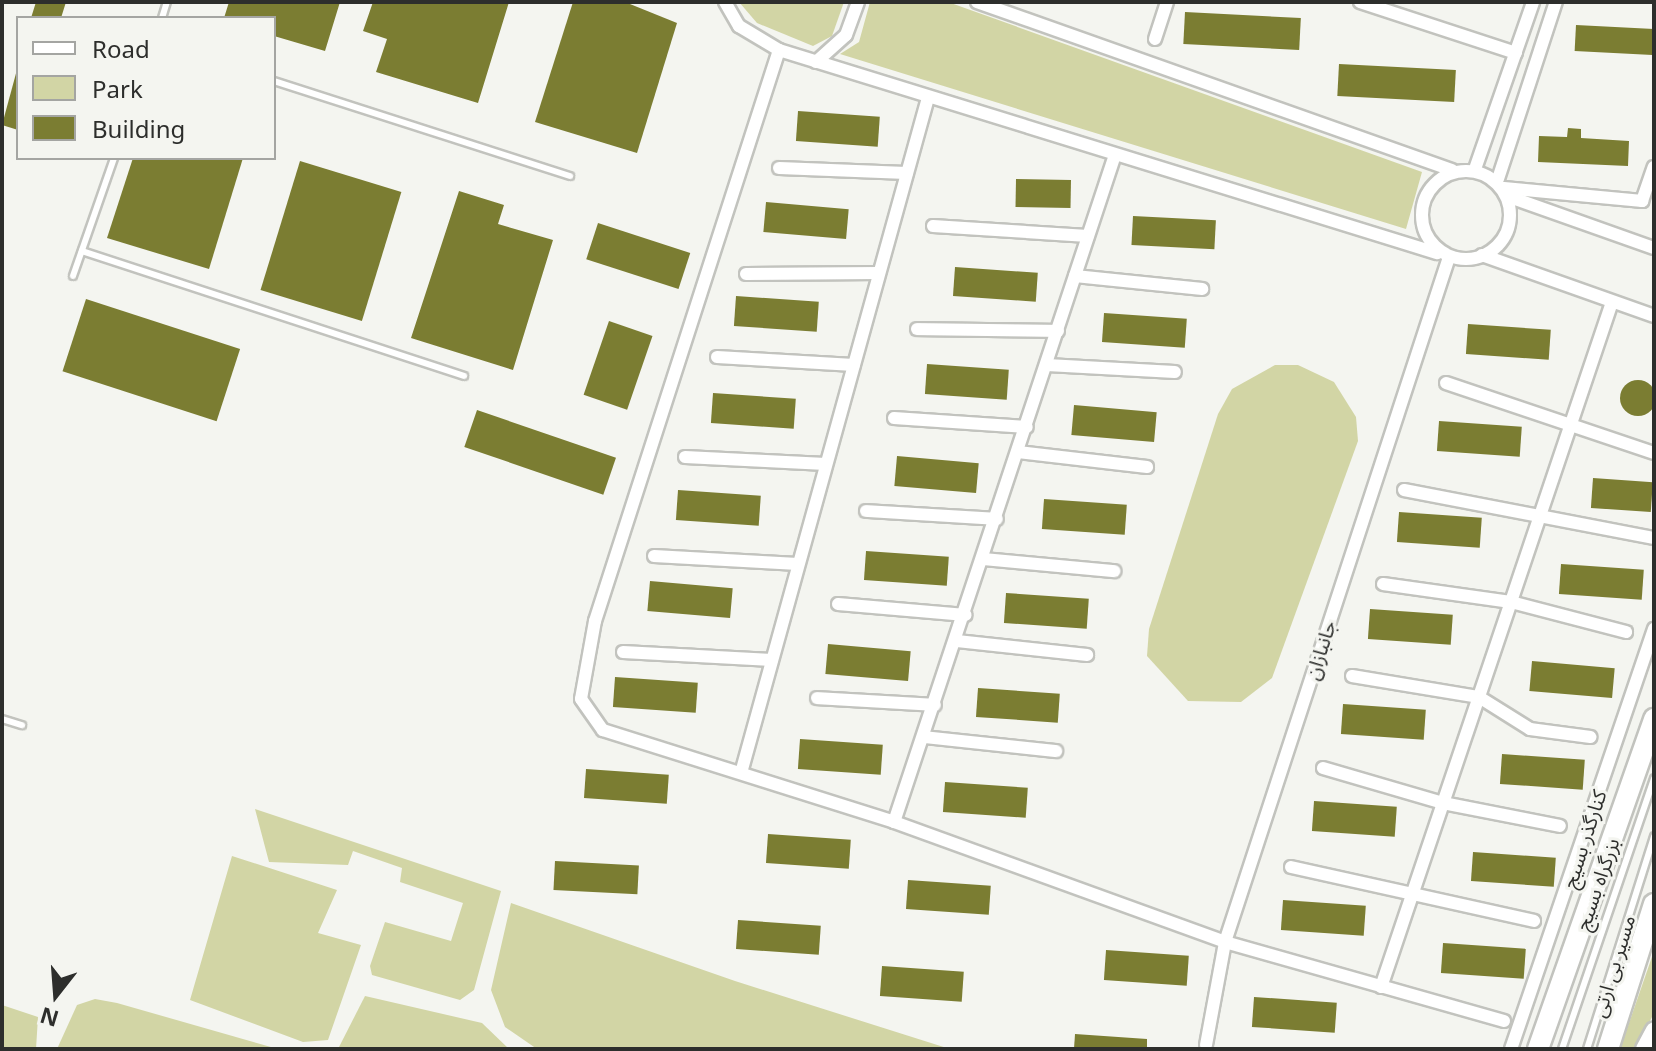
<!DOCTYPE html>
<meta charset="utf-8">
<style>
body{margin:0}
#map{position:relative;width:1656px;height:1051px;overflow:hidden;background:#f4f5f0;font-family:"Noto Sans","Noto Sans Arabic",sans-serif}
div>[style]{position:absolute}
.green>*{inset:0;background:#d2d5a5}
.building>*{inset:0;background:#7b7d32;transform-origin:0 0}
.round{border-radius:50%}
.roads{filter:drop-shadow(2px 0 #c2c3be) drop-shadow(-2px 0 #c2c3be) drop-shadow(0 2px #c2c3be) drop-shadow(0 -2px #c2c3be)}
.service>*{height:6px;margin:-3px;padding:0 3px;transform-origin:3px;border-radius:3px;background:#fff}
.minor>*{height:12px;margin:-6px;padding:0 6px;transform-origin:6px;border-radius:6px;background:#fff}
.minor>.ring{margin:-6px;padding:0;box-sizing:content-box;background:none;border:12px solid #fff;border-radius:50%}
.tertiary>*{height:16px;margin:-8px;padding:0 8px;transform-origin:8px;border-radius:8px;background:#fff}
.trunk>*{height:20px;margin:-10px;padding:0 10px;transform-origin:10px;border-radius:10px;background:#fff}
span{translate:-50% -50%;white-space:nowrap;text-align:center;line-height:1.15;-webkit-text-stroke:6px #f4f5f0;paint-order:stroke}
.street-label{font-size:20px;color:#2d2e2c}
.frame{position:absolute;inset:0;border:4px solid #2d2e2c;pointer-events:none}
.legend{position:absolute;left:16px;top:16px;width:260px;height:144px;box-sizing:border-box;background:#f4f5f0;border:2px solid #a4a5a2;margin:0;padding:10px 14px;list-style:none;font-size:24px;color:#2d2e2c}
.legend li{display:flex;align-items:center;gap:16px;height:40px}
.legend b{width:40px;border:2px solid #a4a5a2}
.north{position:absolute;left:16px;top:955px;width:80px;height:80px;-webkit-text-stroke:6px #f4f5f0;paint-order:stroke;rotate:197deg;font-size:22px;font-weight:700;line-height:32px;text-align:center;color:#2d2e2c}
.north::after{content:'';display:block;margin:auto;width:28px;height:36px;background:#2d2e2c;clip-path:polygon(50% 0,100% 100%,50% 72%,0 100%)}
</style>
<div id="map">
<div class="green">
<i style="clip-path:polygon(739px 2px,844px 2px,832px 36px,813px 46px,757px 23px)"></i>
<i style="clip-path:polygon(870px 2px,948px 2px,1422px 172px,1406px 229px,840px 54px,859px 42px)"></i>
<i style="clip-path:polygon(1275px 365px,1298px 365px,1334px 382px,1356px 417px,1358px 441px,1272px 678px,1241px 702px,1188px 701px,1147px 656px,1149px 629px,1218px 414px,1232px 389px)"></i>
<i style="clip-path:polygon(255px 809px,501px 891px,474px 990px,460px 1000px,372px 975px,370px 966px,385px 922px,451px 941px,463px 903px,400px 882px,402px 868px,353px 851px,348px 865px,269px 862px)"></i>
<i style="clip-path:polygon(232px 856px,337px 890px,318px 933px,361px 945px,328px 1040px,303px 1042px,190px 1000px)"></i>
<i style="clip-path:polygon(511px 903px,735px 981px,950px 1049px,537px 1049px,505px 1027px,491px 990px)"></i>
<i style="clip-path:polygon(1654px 951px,1654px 1013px,1636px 1049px,1620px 1049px)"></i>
<i style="clip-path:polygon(365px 996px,482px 1023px,509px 1049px,338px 1049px)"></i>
<i style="clip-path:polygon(95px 999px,117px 1003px,278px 1049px,57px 1049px,77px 1005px)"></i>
<i style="clip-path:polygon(2px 1005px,38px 1017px,36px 1049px,2px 1049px)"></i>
</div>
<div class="building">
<i style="clip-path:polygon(36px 2px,66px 2px,61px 18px,31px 18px)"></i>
<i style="clip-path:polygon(229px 2px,340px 2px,325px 51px,274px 36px,274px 18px,224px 18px)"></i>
<i style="clip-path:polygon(373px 2px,509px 2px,478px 103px,376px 72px,387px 39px,363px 31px)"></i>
<i style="clip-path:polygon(573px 2px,625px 2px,677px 23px,637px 153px,535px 122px)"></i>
<i style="left:1185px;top:12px;width:116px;height:32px;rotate:3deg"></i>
<i style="left:1576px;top:25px;width:78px;height:26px;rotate:3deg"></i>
<i style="left:1339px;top:64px;width:117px;height:32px;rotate:3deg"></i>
<i style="clip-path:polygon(18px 66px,18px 130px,2px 125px)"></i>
<i style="left:798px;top:111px;width:82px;height:30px;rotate:4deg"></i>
<i style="clip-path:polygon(1568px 128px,1581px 129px,1581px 138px,1629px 141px,1628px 166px,1538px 162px,1539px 136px,1567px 137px)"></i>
<i style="clip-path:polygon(133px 158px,243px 158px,209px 269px,107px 238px)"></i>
<i style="left:300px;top:161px;width:106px;height:135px;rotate:17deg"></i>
<i style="left:1016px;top:179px;width:55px;height:28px;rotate:1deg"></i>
<i style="clip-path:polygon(459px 191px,504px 205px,498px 224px,553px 240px,513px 370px,411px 338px)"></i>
<i style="left:766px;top:202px;width:83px;height:30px;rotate:5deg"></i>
<i style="left:1133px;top:216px;width:83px;height:29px;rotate:3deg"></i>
<i style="left:598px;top:223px;width:97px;height:38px;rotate:18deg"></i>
<i style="left:955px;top:267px;width:83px;height:29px;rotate:4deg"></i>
<i style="left:736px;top:296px;width:83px;height:30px;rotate:4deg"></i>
<i style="left:86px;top:299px;width:162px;height:76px;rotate:18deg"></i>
<i style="left:1104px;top:313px;width:83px;height:29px;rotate:4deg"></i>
<i style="left:609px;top:321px;width:46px;height:78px;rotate:19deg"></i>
<i style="left:1468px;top:324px;width:83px;height:30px;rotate:4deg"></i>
<i style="left:927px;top:364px;width:82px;height:30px;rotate:4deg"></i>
<i class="round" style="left:1620px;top:380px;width:36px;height:36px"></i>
<i style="left:713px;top:393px;width:83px;height:30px;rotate:4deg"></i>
<i style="left:1074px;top:405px;width:83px;height:30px;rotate:5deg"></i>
<i style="left:477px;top:410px;width:147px;height:39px;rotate:19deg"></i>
<i style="left:1439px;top:421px;width:83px;height:30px;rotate:4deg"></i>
<i style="left:897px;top:456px;width:82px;height:30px;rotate:5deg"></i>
<i style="left:1593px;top:478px;width:60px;height:30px;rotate:4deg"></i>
<i style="left:678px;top:490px;width:83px;height:30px;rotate:4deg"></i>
<i style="left:1044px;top:499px;width:83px;height:30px;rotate:4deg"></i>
<i style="left:1399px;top:512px;width:83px;height:30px;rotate:4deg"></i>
<i style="left:866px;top:551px;width:83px;height:29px;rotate:4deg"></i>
<i style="left:1561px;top:564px;width:83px;height:30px;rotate:4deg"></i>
<i style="left:650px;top:581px;width:83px;height:30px;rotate:5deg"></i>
<i style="left:1006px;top:593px;width:83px;height:30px;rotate:4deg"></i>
<i style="left:1370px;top:609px;width:83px;height:30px;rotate:4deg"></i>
<i style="left:828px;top:644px;width:83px;height:30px;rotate:5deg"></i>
<i style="left:1532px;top:661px;width:83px;height:30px;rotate:5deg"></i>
<i style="left:615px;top:677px;width:83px;height:30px;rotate:4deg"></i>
<i style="left:978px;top:688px;width:82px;height:29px;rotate:4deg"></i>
<i style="left:1343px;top:704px;width:83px;height:30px;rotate:4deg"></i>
<i style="left:800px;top:739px;width:83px;height:30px;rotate:4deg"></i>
<i style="left:1502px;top:754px;width:83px;height:30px;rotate:4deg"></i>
<i style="left:586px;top:769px;width:83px;height:29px;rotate:4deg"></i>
<i style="left:945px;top:782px;width:83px;height:30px;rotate:4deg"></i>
<i style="left:1314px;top:801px;width:83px;height:30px;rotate:4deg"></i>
<i style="left:768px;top:834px;width:83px;height:29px;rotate:4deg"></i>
<i style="left:1473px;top:852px;width:83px;height:29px;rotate:4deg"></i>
<i style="left:555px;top:861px;width:84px;height:29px;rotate:3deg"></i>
<i style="left:908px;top:880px;width:83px;height:29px;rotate:4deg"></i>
<i style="left:1283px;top:900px;width:83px;height:30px;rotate:4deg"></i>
<i style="left:738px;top:920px;width:83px;height:29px;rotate:4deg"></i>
<i style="left:1443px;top:943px;width:83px;height:30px;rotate:4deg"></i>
<i style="left:1106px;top:950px;width:83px;height:30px;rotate:4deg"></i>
<i style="left:882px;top:966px;width:82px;height:30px;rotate:4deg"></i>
<i style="left:1254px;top:997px;width:83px;height:30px;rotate:4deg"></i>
<i style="clip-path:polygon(1075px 1034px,1147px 1039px,1147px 1049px,1074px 1049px)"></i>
</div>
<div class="roads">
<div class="service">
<i style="left:162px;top:18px;width:17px;rotate:-73deg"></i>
<i style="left:274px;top:81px;width:311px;rotate:17.8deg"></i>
<i style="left:82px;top:251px;width:402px;rotate:18.1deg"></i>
<i style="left:73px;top:276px;width:125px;rotate:-70.8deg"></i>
<i style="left:2px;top:719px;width:21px;rotate:17deg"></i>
<i style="left:1562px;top:1049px;width:286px;rotate:-71.2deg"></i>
<i style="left:1587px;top:1049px;width:223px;rotate:-72.5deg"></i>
</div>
<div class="minor">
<i style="left:725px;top:2px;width:28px;rotate:60deg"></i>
<i style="left:739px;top:26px;width:47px;rotate:31deg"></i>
<i style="left:779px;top:50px;width:689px;rotate:17.15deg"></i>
<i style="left:977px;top:2px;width:504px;rotate:19.48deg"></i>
<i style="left:1360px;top:2px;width:164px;rotate:18.1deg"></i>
<i style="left:1155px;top:39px;width:39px;rotate:-72deg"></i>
<i style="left:779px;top:50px;width:600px;rotate:107.86deg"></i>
<i style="left:595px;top:621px;width:79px;rotate:100.2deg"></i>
<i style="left:581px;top:699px;width:38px;rotate:55deg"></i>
<i style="left:603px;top:730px;width:305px;rotate:17.5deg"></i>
<i style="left:894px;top:822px;width:352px;rotate:19.9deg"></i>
<i style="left:1225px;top:942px;width:290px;rotate:15.8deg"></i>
<i style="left:816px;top:62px;width:40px;rotate:-42deg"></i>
<i style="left:846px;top:35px;width:35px;rotate:-70deg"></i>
<i style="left:779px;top:168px;width:128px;rotate:2.2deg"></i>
<i style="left:1475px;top:169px;width:177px;rotate:-70.8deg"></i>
<i class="ring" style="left:1422px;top:171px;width:76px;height:76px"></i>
<i style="left:1498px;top:179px;width:186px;rotate:-71.9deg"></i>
<i style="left:1504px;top:188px;width:139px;rotate:5.4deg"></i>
<i style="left:1642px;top:201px;width:36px;rotate:-71deg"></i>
<i style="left:1507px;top:196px;width:156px;rotate:19.5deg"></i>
<i style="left:933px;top:226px;width:155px;rotate:3.7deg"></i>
<i style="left:1482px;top:255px;width:182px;rotate:19.5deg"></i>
<i style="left:746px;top:274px;width:133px;rotate:-0.4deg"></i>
<i style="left:1075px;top:276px;width:128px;rotate:5.8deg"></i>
<i style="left:917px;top:329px;width:141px;rotate:0.8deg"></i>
<i style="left:717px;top:357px;width:137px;rotate:3.3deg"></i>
<i style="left:1047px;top:365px;width:128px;rotate:3.1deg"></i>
<i style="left:1446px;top:383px;width:219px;rotate:18.6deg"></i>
<i style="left:894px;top:418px;width:133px;rotate:3.9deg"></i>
<i style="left:1018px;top:452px;width:130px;rotate:6.6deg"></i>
<i style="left:685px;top:457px;width:141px;rotate:2.8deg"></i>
<i style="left:1404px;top:490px;width:255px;rotate:10.9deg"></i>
<i style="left:866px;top:511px;width:131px;rotate:3.5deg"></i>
<i style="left:654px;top:556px;width:144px;rotate:3.2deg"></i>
<i style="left:984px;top:559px;width:131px;rotate:5.3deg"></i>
<i style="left:1383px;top:584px;width:129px;rotate:8deg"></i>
<i style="left:1511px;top:602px;width:119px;rotate:14.6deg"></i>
<i style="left:838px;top:604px;width:128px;rotate:4.9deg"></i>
<i style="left:957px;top:641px;width:131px;rotate:6.1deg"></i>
<i style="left:623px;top:652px;width:149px;rotate:3.1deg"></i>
<i style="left:1352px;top:676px;width:129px;rotate:9.4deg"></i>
<i style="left:1479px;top:697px;width:60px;rotate:32.1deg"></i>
<i style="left:1530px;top:729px;width:61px;rotate:7.6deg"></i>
<i style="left:817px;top:698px;width:118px;rotate:3.4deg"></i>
<i style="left:924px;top:737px;width:133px;rotate:6.1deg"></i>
<i style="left:1323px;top:768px;width:125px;rotate:16.3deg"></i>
<i style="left:1443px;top:803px;width:119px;rotate:11.1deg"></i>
<i style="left:741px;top:773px;width:700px;rotate:-74.52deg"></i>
<i style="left:894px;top:822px;width:699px;rotate:-71.67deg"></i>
<i style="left:1291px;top:867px;width:249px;rotate:12.5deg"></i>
<i style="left:1381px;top:987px;width:723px;rotate:-71.36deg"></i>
<i style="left:1206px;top:1045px;width:105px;rotate:-79.5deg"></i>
<i style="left:1225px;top:942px;width:718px;rotate:-71.89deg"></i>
<i style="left:1511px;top:1049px;width:444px;rotate:-71.2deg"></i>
</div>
<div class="tertiary">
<i style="left:1644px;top:1049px;width:21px;rotate:-62deg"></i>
</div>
<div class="trunk">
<i style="left:1538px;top:1049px;width:350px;rotate:-70.6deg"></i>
<i style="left:1608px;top:1049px;width:152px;rotate:-72.4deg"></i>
</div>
</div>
<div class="street-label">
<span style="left:1320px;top:650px;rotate:-72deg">جانبازان</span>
<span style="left:1584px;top:839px;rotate:-72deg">کنارگذر بسیج</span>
<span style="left:1597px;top:884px;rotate:-71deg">بزرگراه بسیج</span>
<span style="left:1613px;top:966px;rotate:-73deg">مسیر بی ارتی</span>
</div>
<div class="frame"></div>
<ul class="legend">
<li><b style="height:10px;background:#fff"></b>Road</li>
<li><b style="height:22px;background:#d2d5a5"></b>Park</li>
<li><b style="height:22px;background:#7b7d32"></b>Building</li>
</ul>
<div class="north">N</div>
</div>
